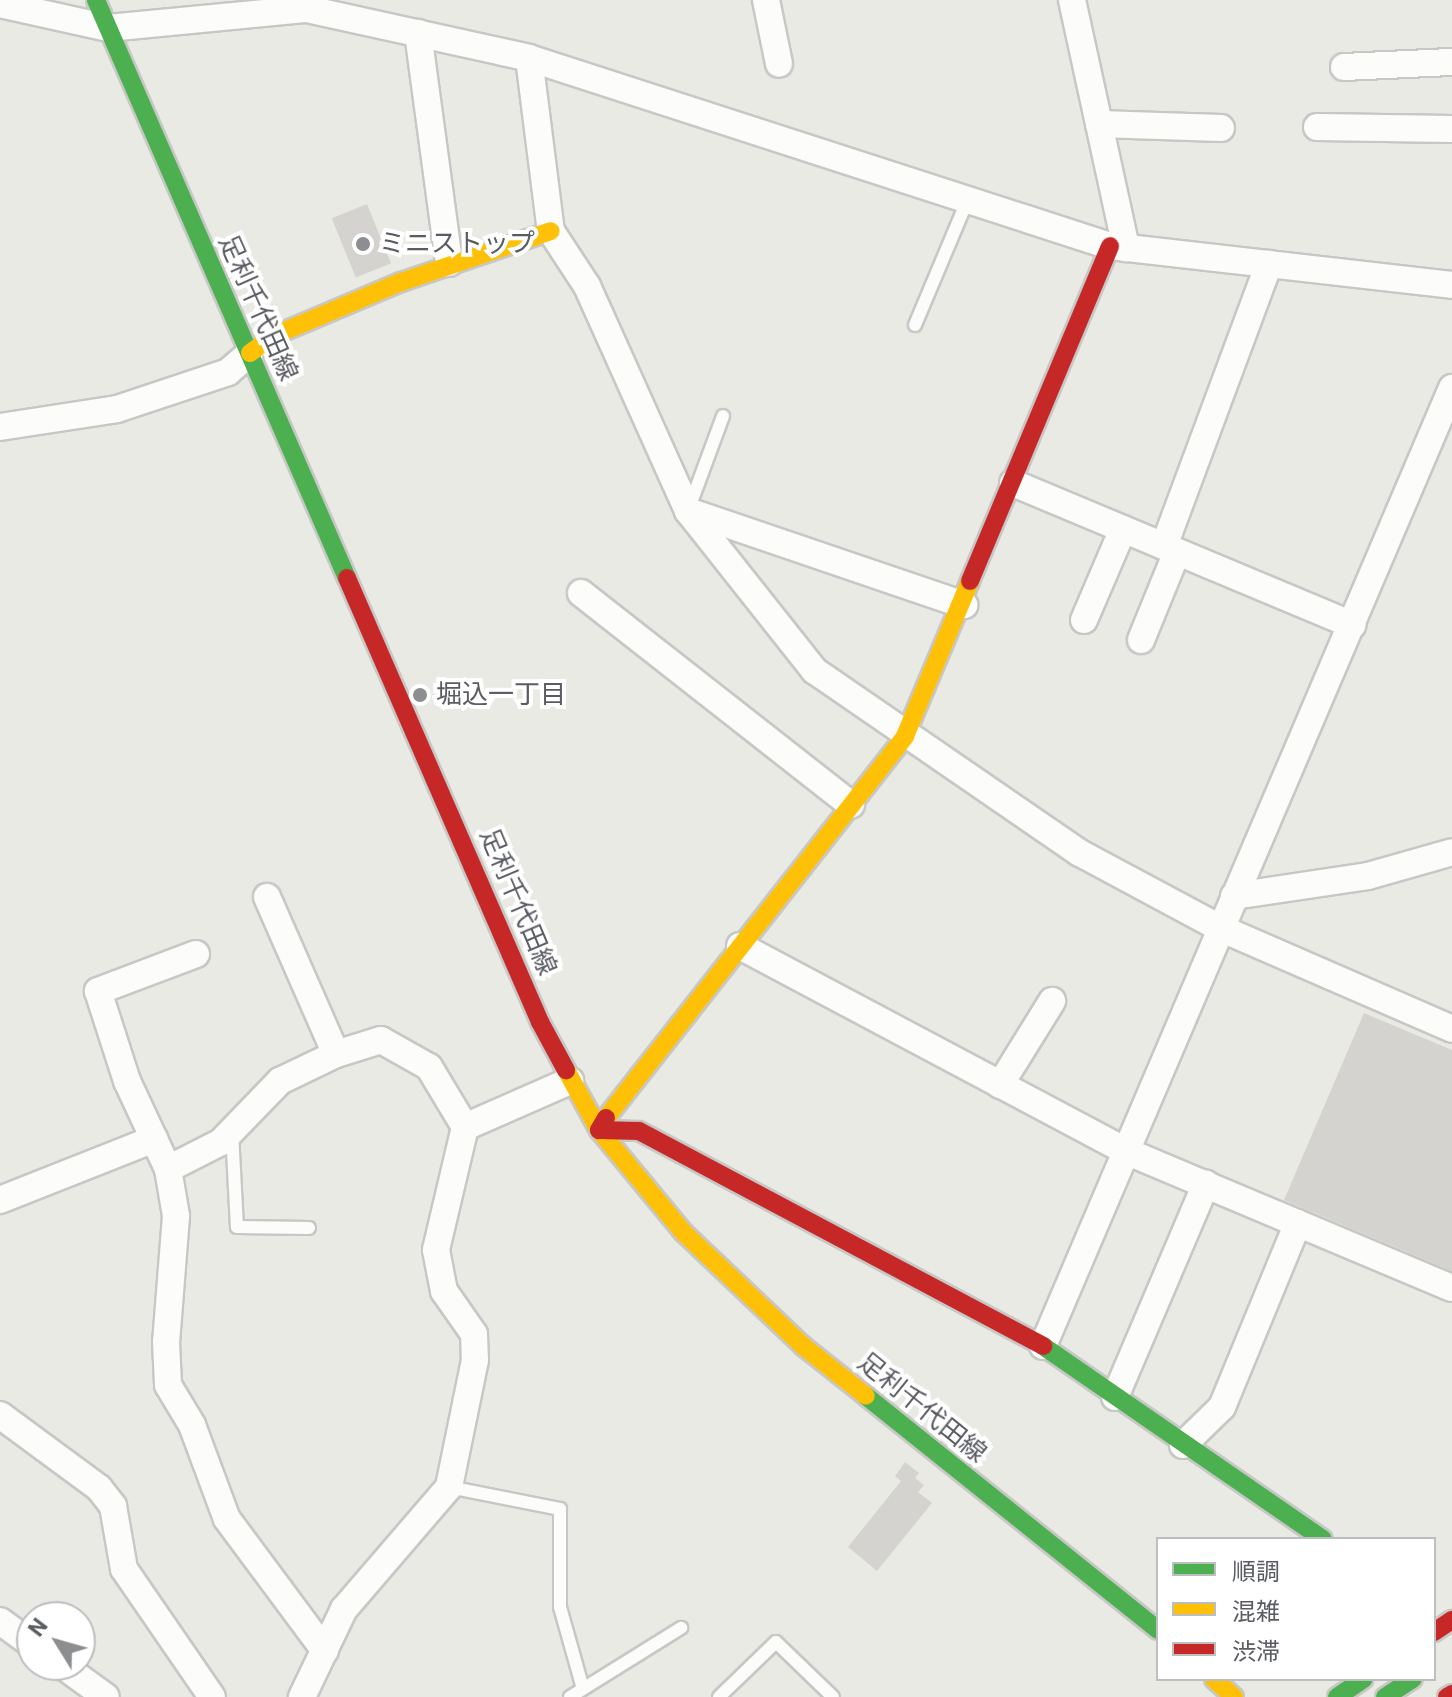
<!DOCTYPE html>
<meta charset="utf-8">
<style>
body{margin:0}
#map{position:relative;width:1452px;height:1697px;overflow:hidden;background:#eaeae4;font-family:Roboto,"Noto Sans JP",sans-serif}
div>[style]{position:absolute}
.building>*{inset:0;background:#d4d3cf;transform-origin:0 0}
.roads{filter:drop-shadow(2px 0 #c7c8c6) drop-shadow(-2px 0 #c7c8c6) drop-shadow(0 2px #c7c8c6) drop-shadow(0 -2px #c7c8c6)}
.lane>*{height:12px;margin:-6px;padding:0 6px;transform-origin:6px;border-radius:6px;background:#fcfcfb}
.street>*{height:26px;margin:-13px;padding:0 13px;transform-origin:13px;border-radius:13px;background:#fcfcfb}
.fast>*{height:18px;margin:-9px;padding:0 9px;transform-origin:9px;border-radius:9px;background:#4caf50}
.slow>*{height:18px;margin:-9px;padding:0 9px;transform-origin:9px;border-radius:9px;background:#ffc107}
.jam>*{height:18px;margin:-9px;padding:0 9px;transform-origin:9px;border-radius:9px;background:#c62828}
.dots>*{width:22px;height:22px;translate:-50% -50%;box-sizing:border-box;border:4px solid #fff;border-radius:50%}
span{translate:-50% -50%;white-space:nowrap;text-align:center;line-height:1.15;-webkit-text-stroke:8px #fff;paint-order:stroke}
.poi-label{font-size:26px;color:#5a5c62}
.left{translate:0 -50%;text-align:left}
.street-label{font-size:26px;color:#5a5c62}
.legend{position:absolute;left:1156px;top:1537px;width:280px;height:144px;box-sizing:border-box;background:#fff;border:2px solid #bdbec0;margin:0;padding:10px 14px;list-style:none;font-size:24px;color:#5a5c62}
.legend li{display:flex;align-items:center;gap:16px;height:40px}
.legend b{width:40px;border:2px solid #bdbec0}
.north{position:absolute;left:16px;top:1601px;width:80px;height:80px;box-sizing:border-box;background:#fff;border:2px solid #bdbec0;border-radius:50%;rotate:307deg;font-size:22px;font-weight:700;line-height:32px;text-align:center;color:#5a5c62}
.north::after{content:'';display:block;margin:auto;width:28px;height:36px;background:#8c8e90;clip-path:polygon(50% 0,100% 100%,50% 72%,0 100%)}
</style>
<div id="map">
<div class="building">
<i style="left:367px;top:204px;width:64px;height:38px;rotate:68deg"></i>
<i style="clip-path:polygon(1364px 1013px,1452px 1050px,1452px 1271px,1284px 1200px)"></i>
<i style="clip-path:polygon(905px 1462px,919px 1473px,915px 1478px,924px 1485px,918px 1492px,932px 1503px,877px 1571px,848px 1547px,901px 1481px,895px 1476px)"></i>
</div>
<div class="roads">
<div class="lane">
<i style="left:915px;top:325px;width:137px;rotate:-67.2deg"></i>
<i style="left:689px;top:508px;width:98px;rotate:-69.7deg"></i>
<i style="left:232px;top:1132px;width:95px;rotate:87deg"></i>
<i style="left:237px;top:1227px;width:72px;rotate:0.8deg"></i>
<i style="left:449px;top:1487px;width:113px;rotate:11.2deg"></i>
<i style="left:560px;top:1509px;width:98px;rotate:90deg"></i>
<i style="left:560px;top:1607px;width:85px;rotate:74.3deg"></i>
<i style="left:570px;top:1697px;width:131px;rotate:-31.9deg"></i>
<i style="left:719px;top:1697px;width:79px;rotate:-44deg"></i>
<i style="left:776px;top:1642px;width:79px;rotate:44deg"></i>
</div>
<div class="street">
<i style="left:766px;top:0;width:65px;rotate:78.5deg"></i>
<i style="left:1072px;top:0;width:254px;rotate:77.7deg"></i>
<i style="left:0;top:4px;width:111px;rotate:12.5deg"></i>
<i style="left:108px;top:28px;width:200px;rotate:-5.5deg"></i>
<i style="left:307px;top:9px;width:227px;rotate:12.4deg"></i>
<i style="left:529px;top:58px;width:611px;rotate:17.93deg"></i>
<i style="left:1110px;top:246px;width:344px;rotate:6.5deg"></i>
<i style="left:418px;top:33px;width:232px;rotate:82.3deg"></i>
<i style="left:529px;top:58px;width:174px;rotate:82.8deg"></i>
<i style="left:551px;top:231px;width:66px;rotate:56.8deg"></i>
<i style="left:587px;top:286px;width:247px;rotate:65.8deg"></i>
<i style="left:688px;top:511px;width:204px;rotate:51.6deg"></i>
<i style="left:815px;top:671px;width:321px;rotate:34.5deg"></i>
<i style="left:1080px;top:853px;width:159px;rotate:28.2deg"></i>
<i style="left:1220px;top:928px;width:253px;rotate:23.5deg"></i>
<i style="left:1344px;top:67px;width:108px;rotate:-2.7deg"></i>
<i style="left:1099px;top:124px;width:122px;rotate:1.9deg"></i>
<i style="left:1317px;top:127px;width:135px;rotate:0.8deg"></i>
<i style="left:0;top:427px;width:118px;rotate:-8.7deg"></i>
<i style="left:117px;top:409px;width:117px;rotate:-18.4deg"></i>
<i style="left:228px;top:372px;width:29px;rotate:-41deg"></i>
<i style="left:1013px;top:483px;width:368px;rotate:22.7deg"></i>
<i style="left:688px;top:511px;width:292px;rotate:18.8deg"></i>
<i style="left:1164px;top:546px;width:301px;rotate:-69.6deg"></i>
<i style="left:581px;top:593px;width:343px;rotate:38.1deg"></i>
<i style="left:1084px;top:620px;width:99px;rotate:-66.8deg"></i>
<i style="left:1141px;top:640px;width:95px;rotate:-67.8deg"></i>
<i style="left:1234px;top:896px;width:135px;rotate:-8.5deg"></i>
<i style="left:1368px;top:876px;width:87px;rotate:-15.9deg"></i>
<i style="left:267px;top:897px;width:171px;rotate:66.3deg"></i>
<i style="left:740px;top:946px;width:439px;rotate:28deg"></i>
<i style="left:1128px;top:1152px;width:351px;rotate:22.8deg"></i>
<i style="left:196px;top:954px;width:105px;rotate:159.3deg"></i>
<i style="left:98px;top:991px;width:95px;rotate:72.1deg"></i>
<i style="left:127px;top:1081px;width:97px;rotate:65deg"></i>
<i style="left:168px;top:1169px;width:48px;rotate:80.3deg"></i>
<i style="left:176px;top:1216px;width:126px;rotate:94.5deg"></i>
<i style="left:166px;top:1342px;width:43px;rotate:87.3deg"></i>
<i style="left:168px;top:1385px;width:47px;rotate:59deg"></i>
<i style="left:192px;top:1425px;width:100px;rotate:69.6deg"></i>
<i style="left:227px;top:1519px;width:164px;rotate:53.4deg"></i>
<i style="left:1000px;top:1085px;width:99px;rotate:-58.2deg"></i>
<i style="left:465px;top:1127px;width:115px;rotate:-23.7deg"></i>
<i style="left:168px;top:1169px;width:59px;rotate:-27deg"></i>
<i style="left:221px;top:1142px;width:85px;rotate:-46deg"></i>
<i style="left:280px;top:1081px;width:62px;rotate:-25.7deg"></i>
<i style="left:336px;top:1054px;width:47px;rotate:-17.3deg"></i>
<i style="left:381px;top:1040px;width:55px;rotate:29.4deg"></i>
<i style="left:429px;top:1067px;width:70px;rotate:59deg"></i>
<i style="left:465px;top:1127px;width:126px;rotate:103.3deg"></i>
<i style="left:436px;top:1250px;width:42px;rotate:79deg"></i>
<i style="left:444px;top:1291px;width:52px;rotate:55.1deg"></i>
<i style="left:474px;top:1334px;width:26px;rotate:88deg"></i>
<i style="left:475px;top:1360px;width:130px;rotate:101.6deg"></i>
<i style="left:449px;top:1487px;width:161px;rotate:130.7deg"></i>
<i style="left:344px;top:1609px;width:98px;rotate:115.5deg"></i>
<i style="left:0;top:1200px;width:166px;rotate:-21.6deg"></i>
<i style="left:1043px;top:1346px;width:1042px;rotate:-66.88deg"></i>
<i style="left:1115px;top:1397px;width:232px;rotate:-66.9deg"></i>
<i style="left:0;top:1415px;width:123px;rotate:36.4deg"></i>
<i style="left:99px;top:1488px;width:23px;rotate:52deg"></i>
<i style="left:113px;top:1506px;width:64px;rotate:80.1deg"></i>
<i style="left:124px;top:1569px;width:155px;rotate:55.5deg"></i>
<i style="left:1183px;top:1445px;width:54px;rotate:-44.3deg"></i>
<i style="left:1222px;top:1407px;width:199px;rotate:-67.6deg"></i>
<i style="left:0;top:1621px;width:39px;rotate:36deg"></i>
<i style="left:62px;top:1665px;width:54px;rotate:36deg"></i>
</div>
<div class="fast">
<i style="left:96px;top:0;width:630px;rotate:66.53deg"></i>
<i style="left:1043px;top:1346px;width:340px;rotate:34.6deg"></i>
<i style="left:866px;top:1396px;width:374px;rotate:38.7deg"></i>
<i style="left:1337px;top:1697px;width:32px;rotate:-34deg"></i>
<i style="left:1385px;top:1697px;width:33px;rotate:-33deg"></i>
</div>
<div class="slow">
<i style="left:250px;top:353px;width:29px;rotate:-36deg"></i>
<i style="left:273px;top:336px;width:139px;rotate:-22.9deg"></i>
<i style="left:401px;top:282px;width:158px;rotate:-18.8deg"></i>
<i style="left:566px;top:1070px;width:68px;rotate:61.2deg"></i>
<i style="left:599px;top:1130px;width:132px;rotate:50.5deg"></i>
<i style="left:683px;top:1232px;width:166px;rotate:43.5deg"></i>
<i style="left:803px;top:1346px;width:80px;rotate:38.4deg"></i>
<i style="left:606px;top:1118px;width:485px;rotate:-51.9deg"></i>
<i style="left:905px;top:736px;width:168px;rotate:-67.2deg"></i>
<i style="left:1214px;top:1679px;width:27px;rotate:42deg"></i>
</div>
<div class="jam">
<i style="left:347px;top:578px;width:484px;rotate:66.5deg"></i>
<i style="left:540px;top:1022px;width:55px;rotate:61.6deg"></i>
<i style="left:970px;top:581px;width:363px;rotate:-67.3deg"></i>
<i style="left:606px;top:1118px;width:14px;rotate:120deg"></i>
<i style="left:599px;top:1130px;width:40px;rotate:1.4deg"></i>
<i style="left:639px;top:1131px;width:458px;rotate:28deg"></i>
<i style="left:1434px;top:1632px;width:22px;rotate:-34deg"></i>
<i style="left:1447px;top:1697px;width:6px;rotate:-31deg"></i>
</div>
</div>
<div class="dots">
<i style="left:363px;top:244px;background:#8c8e90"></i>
<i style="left:420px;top:695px;background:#8c8e90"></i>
</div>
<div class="poi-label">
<span class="left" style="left:379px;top:244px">ミニストップ</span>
<span class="left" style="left:436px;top:695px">堀込一丁目</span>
</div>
<div class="street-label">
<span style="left:258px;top:308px;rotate:66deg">足利千代田線</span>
<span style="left:518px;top:902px;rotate:67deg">足利千代田線</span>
<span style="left:922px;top:1408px;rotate:39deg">足利千代田線</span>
</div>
<ul class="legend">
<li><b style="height:10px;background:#4caf50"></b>順調</li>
<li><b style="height:10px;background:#ffc107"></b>混雑</li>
<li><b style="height:10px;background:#c62828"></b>渋滞</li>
</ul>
<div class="north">N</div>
</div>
